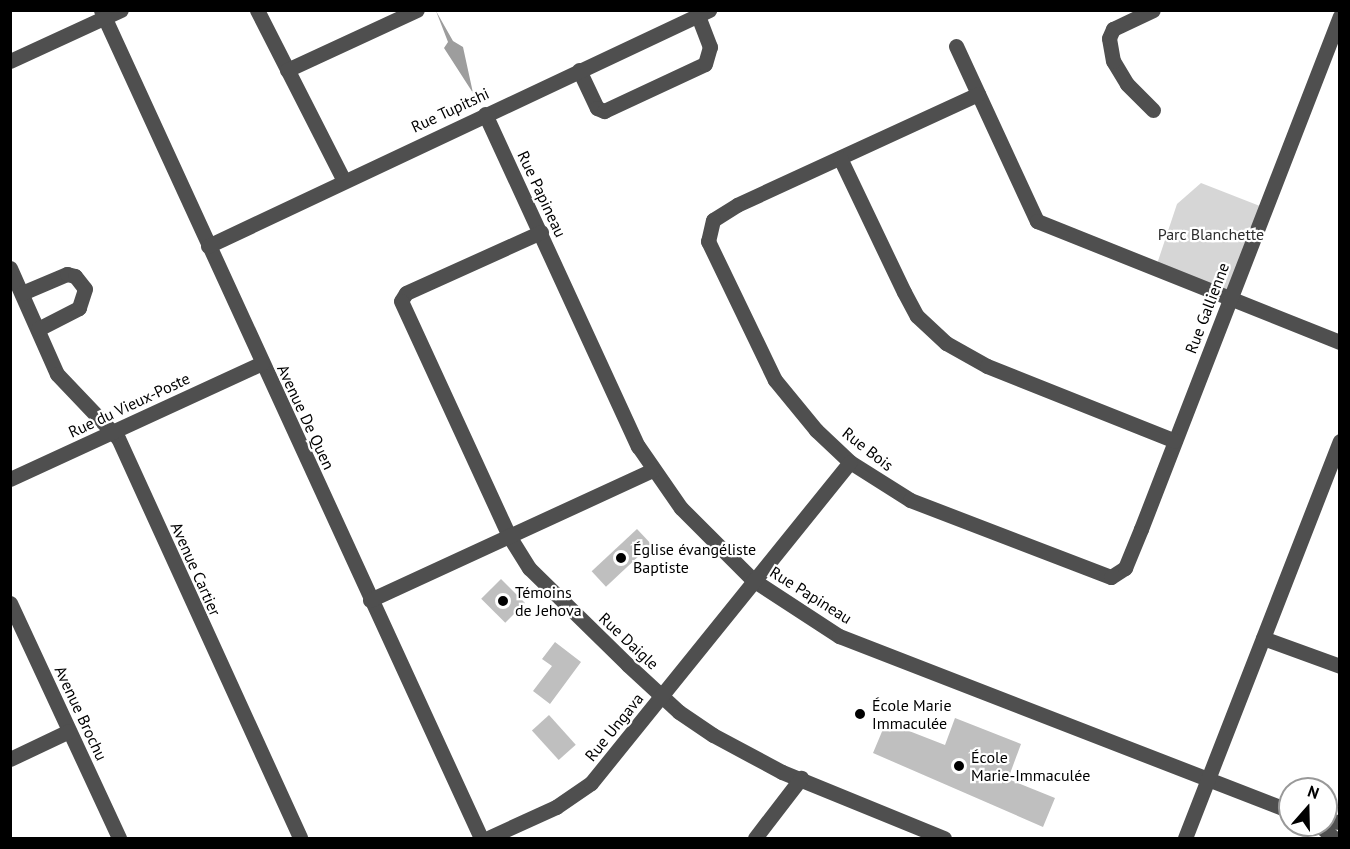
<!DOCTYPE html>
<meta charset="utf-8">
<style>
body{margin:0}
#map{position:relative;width:1350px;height:849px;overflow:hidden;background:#fff;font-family:"PT Sans",sans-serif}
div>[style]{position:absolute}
.green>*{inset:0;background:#d6d6d6}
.water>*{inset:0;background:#9d9d9d}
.building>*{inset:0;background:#bfbfbf;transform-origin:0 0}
.minor>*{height:15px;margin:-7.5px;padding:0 7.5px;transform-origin:7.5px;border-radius:7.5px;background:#4f4f4f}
.dots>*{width:16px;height:16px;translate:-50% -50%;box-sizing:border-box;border:3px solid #fff;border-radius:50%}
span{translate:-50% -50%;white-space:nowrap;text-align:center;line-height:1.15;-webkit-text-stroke:4.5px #fff;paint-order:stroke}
.street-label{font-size:16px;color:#000}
.park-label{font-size:16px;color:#2d2d2d}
.poi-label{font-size:16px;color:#000}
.left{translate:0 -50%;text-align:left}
.frame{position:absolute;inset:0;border:12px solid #000;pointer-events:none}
.north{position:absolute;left:1278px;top:777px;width:60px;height:60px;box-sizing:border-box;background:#fff;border:2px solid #999;border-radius:50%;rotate:20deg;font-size:16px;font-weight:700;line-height:24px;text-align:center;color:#000}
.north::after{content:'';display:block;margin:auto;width:21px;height:27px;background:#000;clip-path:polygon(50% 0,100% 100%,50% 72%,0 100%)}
</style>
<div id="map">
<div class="green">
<i style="clip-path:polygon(1201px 183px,1265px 208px,1228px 301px,1155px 270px,1177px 204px)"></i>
</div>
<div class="water">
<i style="clip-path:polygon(436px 11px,453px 41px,463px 47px,473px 93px,444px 48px,448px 42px)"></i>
</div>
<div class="building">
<i style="left:637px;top:529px;width:21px;height:62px;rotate:47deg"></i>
<i style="left:501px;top:579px;width:34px;height:28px;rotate:45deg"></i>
<i style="clip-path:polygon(555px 642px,581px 662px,550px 704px,533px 691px,552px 666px,542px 659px)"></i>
<i style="left:549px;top:715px;width:40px;height:23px;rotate:48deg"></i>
<i style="clip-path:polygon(955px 718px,1021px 744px,1008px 779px,1055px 798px,1043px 827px,873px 753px,886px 722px,945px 745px)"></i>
</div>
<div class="minor">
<i style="left:101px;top:10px;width:911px;rotate:65.35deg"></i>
<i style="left:257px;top:10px;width:190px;rotate:63deg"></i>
<i style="left:956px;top:46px;width:193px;rotate:65.2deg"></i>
<i style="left:1037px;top:221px;width:326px;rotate:21.8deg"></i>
<i style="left:10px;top:61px;width:122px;rotate:-24.7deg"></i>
<i style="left:287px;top:70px;width:143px;rotate:-24.8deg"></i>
<i style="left:579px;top:70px;width:42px;rotate:64.7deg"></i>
<i style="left:597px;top:108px;width:8px;rotate:23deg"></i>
<i style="left:604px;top:111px;width:111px;rotate:-25deg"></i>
<i style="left:705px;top:64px;width:18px;rotate:-74deg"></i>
<i style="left:710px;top:47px;width:33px;rotate:-111deg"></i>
<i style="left:978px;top:94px;width:265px;rotate:155.3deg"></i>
<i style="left:737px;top:205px;width:28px;rotate:148deg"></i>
<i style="left:713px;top:220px;width:22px;rotate:103deg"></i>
<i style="left:708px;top:241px;width:154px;rotate:64.3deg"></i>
<i style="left:775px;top:380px;width:65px;rotate:50.6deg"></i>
<i style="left:816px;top:430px;width:47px;rotate:43.3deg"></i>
<i style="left:850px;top:462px;width:71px;rotate:32.3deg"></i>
<i style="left:910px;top:500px;width:215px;rotate:21deg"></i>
<i style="left:1111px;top:577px;width:17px;rotate:-33deg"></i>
<i style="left:1125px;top:568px;width:42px;rotate:-67.7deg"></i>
<i style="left:1141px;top:529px;width:550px;rotate:-68.8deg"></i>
<i style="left:1153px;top:110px;width:37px;rotate:-135deg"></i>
<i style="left:1127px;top:84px;width:27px;rotate:-121deg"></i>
<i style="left:1113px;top:61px;width:23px;rotate:-100deg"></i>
<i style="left:1109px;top:38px;width:10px;rotate:-66deg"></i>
<i style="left:1113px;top:29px;width:44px;rotate:-25.4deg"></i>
<i style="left:485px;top:114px;width:366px;rotate:65.3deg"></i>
<i style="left:638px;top:446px;width:75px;rotate:55.3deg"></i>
<i style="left:681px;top:508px;width:102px;rotate:45deg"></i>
<i style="left:753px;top:580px;width:103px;rotate:33.1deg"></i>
<i style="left:839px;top:636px;width:484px;rotate:21.2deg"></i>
<i style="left:840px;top:158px;width:148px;rotate:64.5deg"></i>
<i style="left:904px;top:292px;width:27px;rotate:62deg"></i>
<i style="left:917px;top:316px;width:40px;rotate:43deg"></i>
<i style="left:946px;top:343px;width:47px;rotate:29.3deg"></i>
<i style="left:987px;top:366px;width:202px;rotate:21.7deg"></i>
<i style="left:541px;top:232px;width:148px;rotate:155.7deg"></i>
<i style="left:406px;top:293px;width:9px;rotate:122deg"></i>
<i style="left:401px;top:301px;width:259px;rotate:65.3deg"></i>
<i style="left:509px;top:536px;width:38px;rotate:58deg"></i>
<i style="left:529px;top:568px;width:139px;rotate:44.4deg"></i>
<i style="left:628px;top:665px;width:69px;rotate:42.7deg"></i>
<i style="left:679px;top:712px;width:41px;rotate:34.1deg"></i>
<i style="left:713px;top:735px;width:78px;rotate:28.2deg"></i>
<i style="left:782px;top:772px;width:175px;rotate:22.2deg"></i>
<i style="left:208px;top:246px;width:554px;rotate:-25.22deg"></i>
<i style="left:10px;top:268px;width:116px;rotate:66.1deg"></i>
<i style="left:57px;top:374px;width:88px;rotate:46.4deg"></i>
<i style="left:118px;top:438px;width:439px;rotate:65.5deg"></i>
<i style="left:22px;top:293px;width:49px;rotate:-22.9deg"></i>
<i style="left:67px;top:274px;width:8px;rotate:14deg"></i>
<i style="left:75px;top:276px;width:16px;rotate:52deg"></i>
<i style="left:85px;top:289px;width:20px;rotate:108deg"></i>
<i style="left:79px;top:308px;width:46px;rotate:152.9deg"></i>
<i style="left:10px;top:479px;width:277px;rotate:-24.7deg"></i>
<i style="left:370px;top:600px;width:311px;rotate:-24.7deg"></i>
<i style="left:10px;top:603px;width:259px;rotate:65.1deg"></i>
<i style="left:1263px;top:638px;width:82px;rotate:20deg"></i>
<i style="left:10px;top:759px;width:65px;rotate:-25.4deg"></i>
<i style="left:1326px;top:821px;width:14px;rotate:4deg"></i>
<i style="left:1319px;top:825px;width:20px;rotate:41deg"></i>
<i style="left:488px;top:838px;width:75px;rotate:-24.5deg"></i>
<i style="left:556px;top:807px;width:42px;rotate:-34.4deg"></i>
<i style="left:591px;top:783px;width:412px;rotate:-51.1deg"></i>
<i style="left:755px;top:838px;width:76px;rotate:-52.5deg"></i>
<i style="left:1185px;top:838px;width:426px;rotate:-68.7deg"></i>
</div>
<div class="dots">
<i style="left:621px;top:558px;background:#000"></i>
<i style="left:503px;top:601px;background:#000"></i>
<i style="left:860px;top:714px;background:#000"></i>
<i style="left:959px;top:766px;background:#000"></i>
</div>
<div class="street-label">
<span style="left:450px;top:110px;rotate:-25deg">Rue Tupitshi</span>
<span style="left:542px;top:194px;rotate:65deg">Rue Papineau</span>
<span style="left:1207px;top:308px;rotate:-69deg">Rue Gallienne</span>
<span style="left:129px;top:405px;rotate:-25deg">Rue du Vieux-Poste</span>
<span style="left:306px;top:417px;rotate:65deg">Avenue De Quen</span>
<span style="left:868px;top:449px;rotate:38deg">Rue Bois</span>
<span style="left:196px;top:569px;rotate:66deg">Avenue Cartier</span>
<span style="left:811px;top:595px;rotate:32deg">Rue Papineau</span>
<span style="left:629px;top:641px;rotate:43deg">Rue Daigle</span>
<span style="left:81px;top:713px;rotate:65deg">Avenue Brochu</span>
<span style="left:614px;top:727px;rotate:-51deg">Rue Ungava</span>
</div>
<div class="park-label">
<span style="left:1211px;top:234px">Parc Blanchette</span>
</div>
<div class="poi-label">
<span class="left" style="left:633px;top:558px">Église évangéliste<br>Baptiste</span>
<span class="left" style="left:515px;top:601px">Témoins<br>de Jehova</span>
<span class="left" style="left:872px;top:714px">École Marie<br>Immaculée</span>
<span class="left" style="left:971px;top:766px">École<br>Marie-Immaculée</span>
</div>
<div class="frame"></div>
<div class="north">N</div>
</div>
